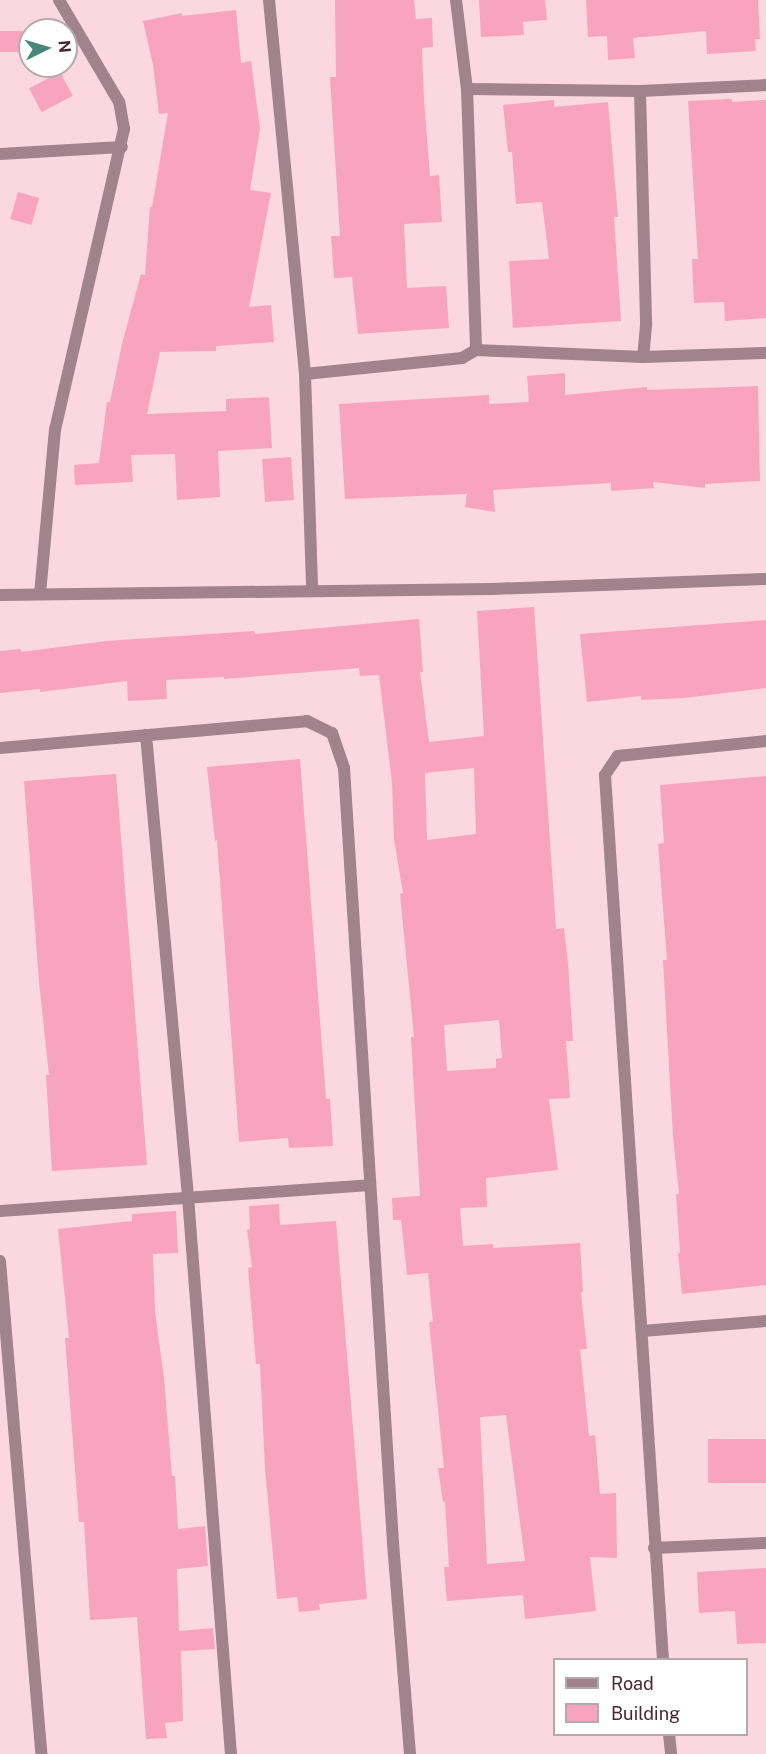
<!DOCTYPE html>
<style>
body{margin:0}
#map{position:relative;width:766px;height:1754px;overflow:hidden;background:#fad7e1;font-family:"Public Sans",sans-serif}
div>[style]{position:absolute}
.building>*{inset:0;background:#f8a4c1;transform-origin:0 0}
.street>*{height:12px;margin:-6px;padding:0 6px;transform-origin:6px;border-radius:6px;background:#a0838c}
span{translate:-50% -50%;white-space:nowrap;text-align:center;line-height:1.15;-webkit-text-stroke:4.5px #fff;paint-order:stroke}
.legend{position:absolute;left:553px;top:1658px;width:195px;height:78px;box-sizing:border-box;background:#fff;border:2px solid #b6a9ad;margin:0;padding:8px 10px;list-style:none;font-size:18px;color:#482733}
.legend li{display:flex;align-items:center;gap:12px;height:30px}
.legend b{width:30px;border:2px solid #b6a9ad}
.north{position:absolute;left:18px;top:18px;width:60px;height:60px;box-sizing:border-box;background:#fff;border:2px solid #b6a9ad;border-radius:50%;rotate:85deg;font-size:16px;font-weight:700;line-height:24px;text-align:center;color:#482733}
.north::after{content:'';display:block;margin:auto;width:21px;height:27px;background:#458779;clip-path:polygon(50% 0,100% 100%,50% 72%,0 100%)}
</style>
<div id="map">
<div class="building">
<i style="clip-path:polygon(335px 0,414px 0,416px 19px,432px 18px,433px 47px,422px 48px,424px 100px,430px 176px,439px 175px,442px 222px,404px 224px,407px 288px,446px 286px,449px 328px,358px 334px,352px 277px,334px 278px,331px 236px,340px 236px,330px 77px,336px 77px)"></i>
<i style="clip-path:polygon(479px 0,545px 0,547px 20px,523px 22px,524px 35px,481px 37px)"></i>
<i style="clip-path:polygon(586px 0,758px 0,760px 39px,755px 39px,756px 51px,707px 54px,706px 31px,633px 38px,635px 58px,608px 60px,607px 36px,588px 37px)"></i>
<i style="clip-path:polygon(236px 10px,241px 63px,251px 61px,260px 129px,250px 190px,271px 193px,249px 307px,271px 305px,274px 342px,216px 346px,216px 351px,160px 352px,147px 414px,226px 411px,226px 399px,269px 397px,272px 448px,218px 451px,220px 497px,177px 500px,175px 454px,131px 455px,133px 482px,75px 485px,74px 465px,99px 463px,107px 402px,110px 402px,122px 344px,141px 274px,145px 275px,150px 207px,152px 207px,168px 113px,159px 114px,153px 65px,143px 21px,182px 13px,182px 16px)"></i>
<i style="left:30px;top:31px;width:21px;height:30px;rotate:90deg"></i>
<i style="left:60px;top:72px;width:27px;height:35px;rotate:62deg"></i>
<i style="clip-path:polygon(732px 99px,732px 102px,766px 100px,766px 318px,725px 321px,724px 302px,694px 303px,692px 259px,698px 259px,688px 101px)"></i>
<i style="clip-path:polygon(554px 100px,554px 107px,608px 102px,618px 217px,614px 217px,621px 321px,513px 328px,509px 261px,549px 259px,542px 202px,516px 204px,512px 152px,508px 152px,503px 105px)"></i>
<i style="left:18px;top:192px;width:22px;height:28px;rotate:16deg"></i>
<i style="clip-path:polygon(565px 373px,565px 395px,647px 387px,647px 390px,758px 386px,760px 481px,705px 484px,705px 488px,653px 482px,654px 488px,611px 491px,611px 483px,493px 490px,495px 512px,465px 507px,467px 494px,345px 499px,339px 404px,489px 395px,489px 404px,529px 402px,527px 376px)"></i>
<i style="left:291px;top:457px;width:43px;height:29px;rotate:86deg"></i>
<i style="clip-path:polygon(evenodd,534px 607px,556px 929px,564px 928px,568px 963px,573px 1041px,566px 1041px,570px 1098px,549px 1099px,558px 1170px,486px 1178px,487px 1207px,460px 1208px,463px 1246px,493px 1244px,493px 1248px,580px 1243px,583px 1292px,581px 1293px,587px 1349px,580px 1349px,589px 1436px,595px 1435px,600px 1494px,616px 1493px,617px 1558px,590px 1557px,596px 1611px,525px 1619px,523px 1595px,447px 1601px,444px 1567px,449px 1567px,445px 1502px,443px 1502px,438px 1468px,444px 1468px,429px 1322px,433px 1322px,428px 1273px,407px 1275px,401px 1220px,393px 1220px,392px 1198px,420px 1196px,411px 1037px,414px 1037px,400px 894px,403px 893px,394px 839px,392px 783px,379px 675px,360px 676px,359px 668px,224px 679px,224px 677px,166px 680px,167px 699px,128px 701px,127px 681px,40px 692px,40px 689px,0 693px,0 651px,21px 649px,21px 652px,106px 641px,254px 631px,255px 634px,419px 619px,423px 672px,420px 672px,429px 742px,484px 736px,477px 611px,534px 607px,474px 768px,476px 834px,427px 840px,425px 773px,474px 768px,534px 607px,499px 1020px,502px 1058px,496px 1059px,496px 1068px,447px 1071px,444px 1025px,499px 1020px,534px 607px,506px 1415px,525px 1561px,487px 1564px,480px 1417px,506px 1415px)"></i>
<i style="clip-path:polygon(766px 620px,766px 688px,684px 698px,641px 700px,641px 696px,587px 702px,580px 634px)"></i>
<i style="clip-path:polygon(300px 759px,326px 1099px,330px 1099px,333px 1146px,289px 1148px,288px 1138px,239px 1142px,217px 840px,215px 841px,207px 767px)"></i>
<i style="clip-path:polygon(116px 774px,147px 1165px,52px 1171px,46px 1075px,49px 1075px,39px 982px,24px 781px)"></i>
<i style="clip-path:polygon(766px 776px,766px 1285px,682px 1294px,678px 1253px,680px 1253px,676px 1194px,679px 1194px,673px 1136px,663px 960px,667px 960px,658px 844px,664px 843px,660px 785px)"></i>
<i style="clip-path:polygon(279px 1204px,280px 1225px,336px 1221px,367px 1599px,319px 1604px,320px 1610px,299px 1612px,297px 1597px,277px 1599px,265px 1468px,260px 1364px,256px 1364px,248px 1268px,252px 1267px,247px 1230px,250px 1229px,249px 1206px)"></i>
<i style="clip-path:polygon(176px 1211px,178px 1253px,153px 1254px,155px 1312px,164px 1378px,172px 1476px,175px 1476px,178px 1529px,205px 1526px,208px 1566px,177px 1569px,179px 1631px,213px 1628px,215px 1649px,181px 1651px,183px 1721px,165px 1723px,167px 1738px,146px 1739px,137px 1617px,90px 1620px,84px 1522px,79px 1522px,65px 1338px,69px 1338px,58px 1229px,132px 1221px,132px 1214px)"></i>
<i style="left:766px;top:1439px;width:44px;height:58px;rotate:90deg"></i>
<i style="clip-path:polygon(766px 1568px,766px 1643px,737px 1644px,735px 1611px,699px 1613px,697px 1572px)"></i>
</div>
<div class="street">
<i style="left:269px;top:0;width:376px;rotate:84.5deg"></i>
<i style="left:305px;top:374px;width:216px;rotate:88.1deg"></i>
<i style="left:456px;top:0;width:90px;rotate:83deg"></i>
<i style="left:467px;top:89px;width:261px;rotate:88deg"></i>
<i style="left:467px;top:89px;width:173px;rotate:0.7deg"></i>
<i style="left:640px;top:91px;width:126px;rotate:-2.7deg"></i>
<i style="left:640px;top:91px;width:234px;rotate:88.5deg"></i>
<i style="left:646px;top:325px;width:32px;rotate:95deg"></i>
<i style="left:0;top:154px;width:122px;rotate:-3.3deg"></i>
<i style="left:305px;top:374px;width:158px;rotate:-5.8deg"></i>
<i style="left:462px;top:358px;width:16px;rotate:-30deg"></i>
<i style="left:476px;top:350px;width:167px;rotate:2.4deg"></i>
<i style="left:643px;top:357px;width:123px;rotate:-1.9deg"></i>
<i style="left:40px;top:594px;width:165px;rotate:-84.8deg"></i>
<i style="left:55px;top:430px;width:309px;rotate:-77.1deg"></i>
<i style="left:124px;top:129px;width:27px;rotate:-100deg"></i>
<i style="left:119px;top:102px;width:118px;rotate:-120.5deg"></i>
<i style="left:0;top:595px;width:492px;rotate:-0.7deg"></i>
<i style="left:492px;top:589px;width:274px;rotate:-2.1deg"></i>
<i style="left:146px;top:735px;width:464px;rotate:84.8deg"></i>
<i style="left:188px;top:1197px;width:559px;rotate:85.59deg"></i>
<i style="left:0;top:748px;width:308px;rotate:-5deg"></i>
<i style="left:307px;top:721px;width:28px;rotate:26deg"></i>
<i style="left:332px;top:733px;width:37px;rotate:71deg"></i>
<i style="left:344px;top:768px;width:777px;rotate:86.38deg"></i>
<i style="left:393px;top:1543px;width:212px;rotate:85.4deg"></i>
<i style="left:0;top:1211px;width:371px;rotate:-4deg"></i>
<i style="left:0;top:1261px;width:495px;rotate:85.2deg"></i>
<i style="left:642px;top:1331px;width:124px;rotate:-4.6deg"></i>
<i style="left:654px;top:1548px;width:112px;rotate:-2.6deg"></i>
<i style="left:663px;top:1660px;width:887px;rotate:-93.75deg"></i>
<i style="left:605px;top:775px;width:23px;rotate:-56deg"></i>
<i style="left:618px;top:756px;width:149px;rotate:-5.8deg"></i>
<i style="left:669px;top:1734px;width:20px;rotate:84deg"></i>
</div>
<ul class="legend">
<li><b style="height:8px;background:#a0838c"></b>Road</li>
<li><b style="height:16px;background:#f8a4c1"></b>Building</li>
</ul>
<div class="north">N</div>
</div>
